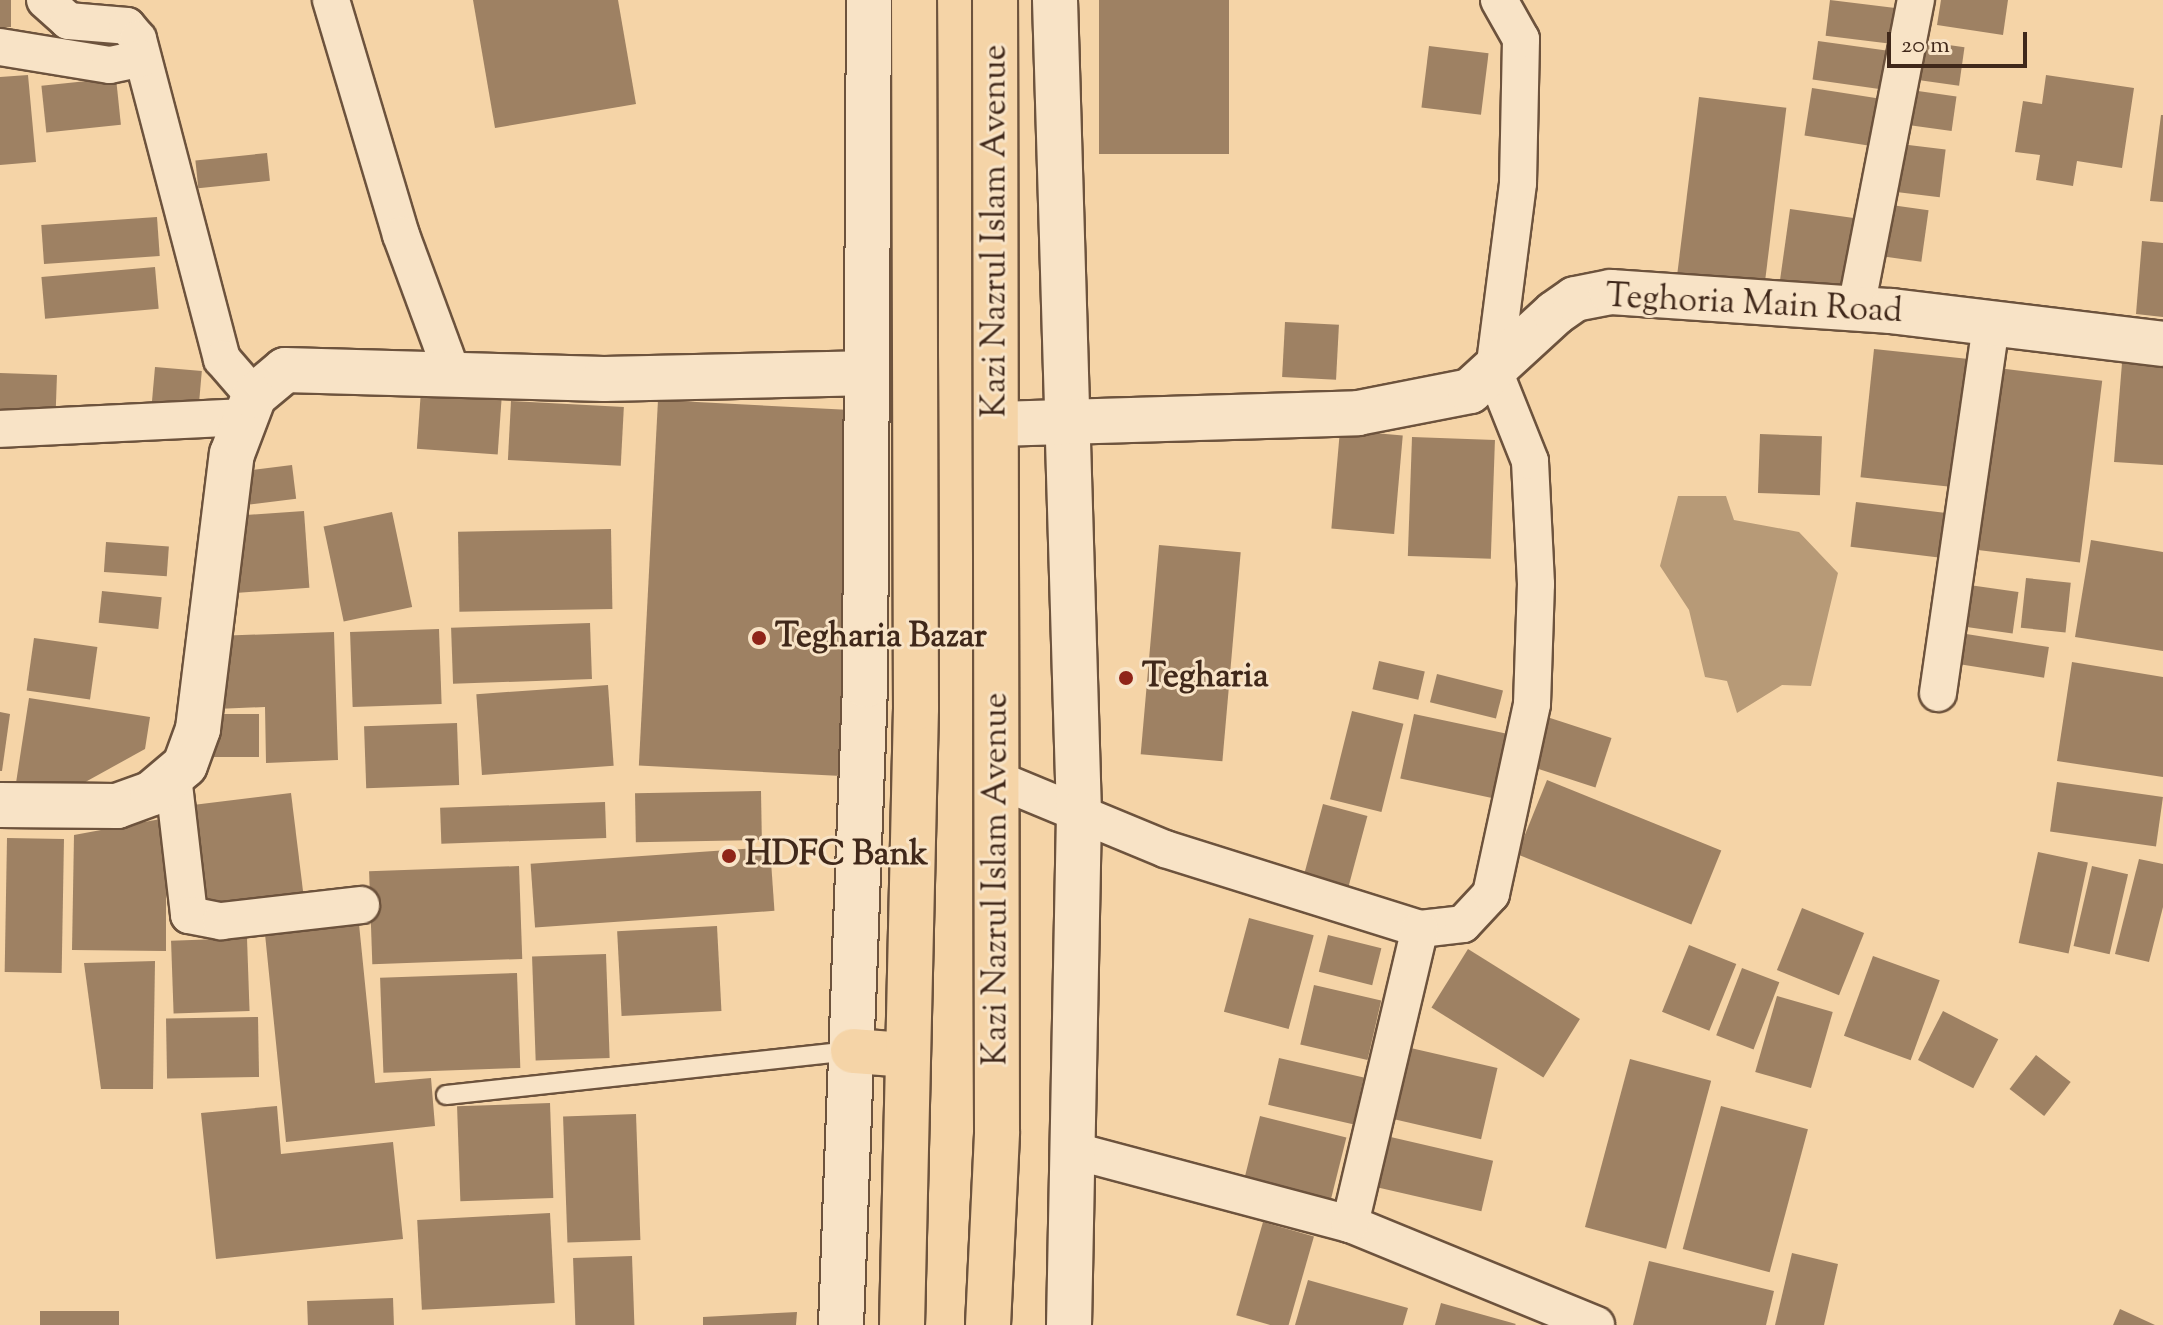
<!DOCTYPE html>
<style>
body{margin:0}
#map{position:relative;width:2163px;height:1325px;overflow:hidden;background:#f5d4a7;font-family:"Sorts Mill Goudy",serif}
div>[style]{position:absolute}
.water>*{inset:0;background:#b79a77}
.building>*{inset:0;background:#9e8163;transform-origin:0 0}
.roads{filter:drop-shadow(2px 0 #6d533d) drop-shadow(-2px 0 #6d533d) drop-shadow(0 2px #6d533d) drop-shadow(0 -2px #6d533d)}
.service>*{height:18px;margin:-9px;padding:0 9px;transform-origin:9px;border-radius:9px;background:#f8e3c6}
.minor>*{height:36px;margin:-18px;padding:0 18px;transform-origin:18px;border-radius:18px;background:#f8e3c6}
.tertiary>*{height:44px;margin:-22px;padding:0 22px;transform-origin:22px;border-radius:22px;background:#f8e3c6}
.primary>*{height:44px;margin:-22px;padding:0 22px;transform-origin:22px;border-radius:22px;background:#f5d4a7}
.dots>*{width:22px;height:22px;translate:-50% -50%;box-sizing:border-box;border:4px solid #f8e3c6;border-radius:50%}
span{translate:-50% -50%;white-space:nowrap;text-align:center;line-height:1.15;-webkit-text-stroke:6px #f8e3c6;paint-order:stroke}
.street-label{font-size:34px;color:#40281a}
.poi-label{font-size:34px;color:#40281a;font-weight:700}
.left{translate:0 -50%;text-align:left}
.scale{position:absolute;left:1887px;top:32px;width:140px;height:36px;box-sizing:border-box;border:4px solid #40281a;border-top:0;padding-left:10px;font-size:24px;line-height:28px;white-space:nowrap;color:#40281a;-webkit-text-stroke:6px #f8e3c6;paint-order:stroke}
</style>
<div id="map">
<div class="water">
<i style="clip-path:polygon(1678px 496px,1726px 496px,1734px 520px,1799px 532px,1838px 573px,1811px 686px,1782px 685px,1737px 713px,1727px 681px,1705px 677px,1689px 610px,1660px 566px)"></i>
</div>
<div class="building">
<i style="left:0;top:0;width:11px;height:27px"></i>
<i style="clip-path:polygon(473px 0,618px 0,636px 104px,495px 128px)"></i>
<i style="left:1099px;top:0;width:130px;height:154px"></i>
<i style="left:1830px;top:0;width:76px;height:36px;rotate:7deg"></i>
<i style="clip-path:polygon(1941px 0,2008px 0,2003px 35px,1937px 25px)"></i>
<i style="left:1913px;top:40px;width:52px;height:39px;rotate:8deg"></i>
<i style="left:1818px;top:41px;width:78px;height:39px;rotate:8deg"></i>
<i style="left:1429px;top:46px;width:60px;height:62px;rotate:7deg"></i>
<i style="clip-path:polygon(28px 75px,36px 162px,0 165px,0 77px)"></i>
<i style="clip-path:polygon(2046px 75px,2134px 88px,2122px 168px,2077px 161px,2073px 186px,2036px 180px,2040px 155px,2015px 152px,2023px 101px,2042px 104px)"></i>
<i style="left:116px;top:78px;width:47px;height:75px;rotate:84deg"></i>
<i style="left:1812px;top:88px;width:66px;height:48px;rotate:9deg"></i>
<i style="left:1904px;top:89px;width:53px;height:35px;rotate:8deg"></i>
<i style="left:1699px;top:97px;width:88px;height:178px;rotate:7deg"></i>
<i style="clip-path:polygon(2161px 115px,2163px 115px,2163px 202px,2150px 201px)"></i>
<i style="left:1892px;top:143px;width:54px;height:48px;rotate:7deg"></i>
<i style="left:267px;top:153px;width:28px;height:72px;rotate:84deg"></i>
<i style="left:1884px;top:204px;width:45px;height:52px;rotate:8deg"></i>
<i style="left:1790px;top:209px;width:66px;height:76px;rotate:8deg"></i>
<i style="left:157px;top:217px;width:39px;height:116px;rotate:86deg"></i>
<i style="clip-path:polygon(2142px 241px,2163px 243px,2163px 317px,2136px 314px)"></i>
<i style="left:155px;top:267px;width:42px;height:114px;rotate:85deg"></i>
<i style="left:1285px;top:322px;width:54px;height:55px;rotate:3deg"></i>
<i style="left:1874px;top:349px;width:100px;height:129px;rotate:6deg"></i>
<i style="clip-path:polygon(2122px 363px,2163px 367px,2163px 465px,2114px 462px)"></i>
<i style="left:155px;top:367px;width:47px;height:41px;rotate:5deg"></i>
<i style="left:1998px;top:368px;width:105px;height:183px;rotate:7deg"></i>
<i style="left:0;top:373px;width:57px;height:41px;rotate:2deg"></i>
<i style="left:421px;top:390px;width:81px;height:59px;rotate:4deg"></i>
<i style="left:658px;top:400px;width:203px;height:366px;rotate:3deg"></i>
<i style="left:511px;top:401px;width:113px;height:59px;rotate:3deg"></i>
<i style="left:1340px;top:430px;width:63px;height:99px;rotate:5deg"></i>
<i style="left:1760px;top:434px;width:62px;height:59px;rotate:2deg"></i>
<i style="left:1412px;top:437px;width:83px;height:119px;rotate:2deg"></i>
<i style="left:292px;top:465px;width:34px;height:59px;rotate:83deg"></i>
<i style="left:1856px;top:502px;width:95px;height:45px;rotate:7deg"></i>
<i style="left:304px;top:511px;width:77px;height:78px;rotate:86deg"></i>
<i style="left:392px;top:512px;width:97px;height:70px;rotate:78deg"></i>
<i style="left:611px;top:529px;width:80px;height:153px;rotate:89deg"></i>
<i style="clip-path:polygon(2091px 540px,2163px 552px,2163px 651px,2075px 637px)"></i>
<i style="left:106px;top:542px;width:63px;height:30px;rotate:4deg"></i>
<i style="left:1159px;top:545px;width:82px;height:210px;rotate:5deg"></i>
<i style="left:2026px;top:578px;width:45px;height:50px;rotate:6deg"></i>
<i style="left:1962px;top:584px;width:57px;height:42px;rotate:8deg"></i>
<i style="left:102px;top:591px;width:60px;height:32px;rotate:6deg"></i>
<i style="left:590px;top:623px;width:56px;height:139px;rotate:88deg"></i>
<i style="left:439px;top:629px;width:75px;height:89px;rotate:88deg"></i>
<i style="clip-path:polygon(334px 632px,338px 760px,266px 763px,265px 707px,216px 709px,214px 636px)"></i>
<i style="left:1960px;top:633px;width:90px;height:31px;rotate:9deg"></i>
<i style="left:34px;top:638px;width:64px;height:53px;rotate:8deg"></i>
<i style="left:1379px;top:661px;width:47px;height:29px;rotate:13deg"></i>
<i style="clip-path:polygon(2072px 662px,2163px 677px,2163px 777px,2057px 761px)"></i>
<i style="left:1437px;top:674px;width:68px;height:29px;rotate:14deg"></i>
<i style="left:608px;top:685px;width:81px;height:132px;rotate:86deg"></i>
<i style="clip-path:polygon(29px 698px,150px 717px,145px 749px,51px 801px,14px 796px)"></i>
<i style="left:1352px;top:711px;width:53px;height:91px;rotate:14deg"></i>
<i style="clip-path:polygon(0 712px,10px 714px,2px 771px,0 771px)"></i>
<i style="left:203px;top:714px;width:56px;height:43px"></i>
<i style="left:1414px;top:714px;width:95px;height:66px;rotate:12deg"></i>
<i style="left:1544px;top:716px;width:71px;height:52px;rotate:18deg"></i>
<i style="left:457px;top:723px;width:62px;height:93px;rotate:88deg"></i>
<i style="left:1547px;top:780px;width:188px;height:80px;rotate:22deg"></i>
<i style="left:2057px;top:782px;width:107px;height:50px;rotate:8deg"></i>
<i style="left:761px;top:791px;width:49px;height:126px;rotate:89deg"></i>
<i style="left:291px;top:793px;width:105px;height:103px;rotate:83deg"></i>
<i style="left:605px;top:802px;width:36px;height:165px;rotate:88deg"></i>
<i style="left:1323px;top:804px;width:46px;height:81px;rotate:15deg"></i>
<i style="clip-path:polygon(166px 818px,166px 951px,72px 950px,74px 835px)"></i>
<i style="left:7px;top:838px;width:57px;height:134px;rotate:1deg"></i>
<i style="left:770px;top:847px;width:64px;height:240px;rotate:86deg"></i>
<i style="left:2038px;top:852px;width:51px;height:93px;rotate:12deg"></i>
<i style="clip-path:polygon(2139px 859px,2163px 864px,2163px 907px,2149px 962px,2115px 954px)"></i>
<i style="left:519px;top:866px;width:93px;height:150px;rotate:88deg"></i>
<i style="left:2092px;top:866px;width:37px;height:82px;rotate:13deg"></i>
<i style="left:1802px;top:908px;width:67px;height:67px;rotate:22deg"></i>
<i style="left:1249px;top:918px;width:67px;height:97px;rotate:15deg"></i>
<i style="clip-path:polygon(359px 924px,375px 1083px,431px 1078px,435px 1126px,286px 1142px,265px 934px)"></i>
<i style="left:717px;top:926px;width:85px;height:100px;rotate:87deg"></i>
<i style="left:1328px;top:935px;width:55px;height:38px;rotate:14deg"></i>
<i style="left:247px;top:938px;width:73px;height:76px;rotate:88deg"></i>
<i style="left:1689px;top:945px;width:51px;height:72px;rotate:22deg"></i>
<i style="left:1468px;top:949px;width:132px;height:69px;rotate:32deg"></i>
<i style="left:606px;top:954px;width:104px;height:74px;rotate:88deg"></i>
<i style="left:1873px;top:956px;width:71px;height:85px;rotate:20deg"></i>
<i style="clip-path:polygon(155px 961px,153px 1089px,101px 1089px,84px 963px)"></i>
<i style="left:1742px;top:968px;width:40px;height:72px;rotate:21deg"></i>
<i style="left:517px;top:973px;width:95px;height:137px;rotate:88deg"></i>
<i style="left:1314px;top:985px;width:69px;height:61px;rotate:13deg"></i>
<i style="left:1777px;top:996px;width:58px;height:79px;rotate:16deg"></i>
<i style="left:1943px;top:1011px;width:62px;height:55px;rotate:27deg"></i>
<i style="left:258px;top:1017px;width:60px;height:92px;rotate:89deg"></i>
<i style="left:1402px;top:1046px;width:98px;height:73px;rotate:13deg"></i>
<i style="left:2036px;top:1055px;width:44px;height:43px;rotate:38deg"></i>
<i style="left:1279px;top:1058px;width:87px;height:48px;rotate:13deg"></i>
<i style="left:1630px;top:1059px;width:84px;height:174px;rotate:15deg"></i>
<i style="left:550px;top:1103px;width:95px;height:93px;rotate:88deg"></i>
<i style="clip-path:polygon(277px 1106px,281px 1154px,393px 1142px,403px 1239px,216px 1259px,201px 1113px)"></i>
<i style="left:1721px;top:1106px;width:90px;height:148px;rotate:15deg"></i>
<i style="left:636px;top:1114px;width:126px;height:73px;rotate:88deg"></i>
<i style="left:1260px;top:1116px;width:89px;height:69px;rotate:14deg"></i>
<i style="left:1382px;top:1135px;width:114px;height:52px;rotate:13deg"></i>
<i style="left:550px;top:1213px;width:90px;height:133px;rotate:87deg"></i>
<i style="left:1263px;top:1222px;width:53px;height:97px;rotate:16deg"></i>
<i style="clip-path:polygon(1792px 1253px,1838px 1264px,1824px 1325px,1775px 1325px)"></i>
<i style="left:632px;top:1256px;width:69px;height:59px;rotate:88deg"></i>
<i style="clip-path:polygon(1649px 1261px,1774px 1291px,1766px 1325px,1633px 1325px)"></i>
<i style="clip-path:polygon(1308px 1280px,1408px 1308px,1403px 1325px,1295px 1325px)"></i>
<i style="left:393px;top:1298px;width:27px;height:86px;rotate:88deg"></i>
<i style="clip-path:polygon(1441px 1303px,1516px 1324px,1515px 1325px,1435px 1325px)"></i>
<i style="clip-path:polygon(2120px 1309px,2155px 1325px,2113px 1325px)"></i>
<i style="left:119px;top:1311px;width:14px;height:79px;rotate:90deg"></i>
<i style="clip-path:polygon(797px 1312px,796px 1325px,703px 1325px,703px 1317px)"></i>
</div>
<div class="roads">
<div class="service">
<i style="left:446px;top:1095px;width:407px;rotate:-6.2deg"></i>
</div>
<div class="minor">
<i style="left:45px;top:0;width:31px;rotate:42deg"></i>
<i style="left:68px;top:21px;width:59px;rotate:4.8deg"></i>
<i style="left:127px;top:26px;width:17px;rotate:50deg"></i>
<i style="left:138px;top:39px;width:331px;rotate:75.3deg"></i>
<i style="left:222px;top:359px;width:49px;rotate:49.1deg"></i>
<i style="left:331px;top:0;width:245px;rotate:73.4deg"></i>
<i style="left:401px;top:235px;width:144px;rotate:69.7deg"></i>
<i style="left:0;top:47px;width:111px;rotate:9.3deg"></i>
<i style="left:110px;top:65px;width:33px;rotate:-12deg"></i>
<i style="left:1856px;top:308px;width:314px;rotate:-79deg"></i>
<i style="left:0;top:429px;width:243px;rotate:-2.8deg"></i>
<i style="left:1938px;top:693px;width:374px;rotate:-81.8deg"></i>
<i style="left:173px;top:776px;width:140px;rotate:83.4deg"></i>
<i style="left:189px;top:915px;width:33px;rotate:11deg"></i>
<i style="left:221px;top:921px;width:141px;rotate:-6.5deg"></i>
<i style="left:996px;top:779px;width:183px;rotate:22.5deg"></i>
<i style="left:1165px;top:849px;width:267px;rotate:17.4deg"></i>
<i style="left:1420px;top:929px;width:43px;rotate:-6.6deg"></i>
<i style="left:1463px;top:924px;width:41px;rotate:-47deg"></i>
<i style="left:1491px;top:894px;width:194px;rotate:-77.8deg"></i>
<i style="left:1532px;top:704px;width:120px;rotate:-88.1deg"></i>
<i style="left:1536px;top:584px;width:123px;rotate:-92.8deg"></i>
<i style="left:1530px;top:461px;width:97px;rotate:-111.8deg"></i>
<i style="left:1494px;top:371px;width:190px;rotate:-82.7deg"></i>
<i style="left:1518px;top:183px;width:144px;rotate:-88.8deg"></i>
<i style="left:1521px;top:39px;width:45px;rotate:-119.4deg"></i>
<i style="left:1075px;top:1151px;width:285px;rotate:14.9deg"></i>
<i style="left:1350px;top:1224px;width:266px;rotate:22.3deg"></i>
<i style="left:1350px;top:1224px;width:303px;rotate:-76.7deg"></i>
</div>
<div class="tertiary">
<i style="left:1055px;top:0;width:814px;rotate:88.31deg"></i>
<i style="left:1079px;top:814px;width:511px;rotate:91.12deg"></i>
<i style="left:997px;top:424px;width:361px;rotate:-1.7deg"></i>
<i style="left:1358px;top:413px;width:114px;rotate:-11.1deg"></i>
<i style="left:1470px;top:391px;width:115px;rotate:-42.5deg"></i>
<i style="left:1555px;top:313px;width:24px;rotate:-35deg"></i>
<i style="left:1575px;top:299px;width:37px;rotate:-11deg"></i>
<i style="left:1611px;top:292px;width:281px;rotate:3.9deg"></i>
<i style="left:1891px;top:311px;width:274px;rotate:6.9deg"></i>
<i style="left:0;top:805px;width:117px;rotate:0.5deg"></i>
<i style="left:117px;top:806px;width:37px;rotate:-20deg"></i>
<i style="left:152px;top:793px;width:43px;rotate:-40.3deg"></i>
<i style="left:185px;top:765px;width:38px;rotate:-70deg"></i>
<i style="left:198px;top:729px;width:277px;rotate:-83deg"></i>
<i style="left:232px;top:454px;width:62px;rotate:-69.2deg"></i>
<i style="left:254px;top:396px;width:40px;rotate:-40deg"></i>
<i style="left:285px;top:370px;width:319px;rotate:1.6deg"></i>
<i style="left:604px;top:379px;width:258px;rotate:-1.3deg"></i>
<i style="left:841px;top:1325px;width:640px;rotate:-87.85deg"></i>
<i style="left:865px;top:685px;width:685px;rotate:-89.67deg"></i>
</div>
<div class="primary">
<i style="left:853px;top:1051px;width:54px;rotate:4.2deg"></i>
<i style="left:902px;top:1325px;width:617px;rotate:-88.7deg"></i>
<i style="left:916px;top:708px;width:708px;rotate:-90.16deg"></i>
<i style="left:988px;top:1325px;width:194px;rotate:-87.3deg"></i>
<i style="left:997px;top:1131px;width:1131px;rotate:-90.1deg"></i>
</div>
</div>
<div class="dots">
<i style="left:759px;top:638px;background:#8f2418"></i>
<i style="left:1126px;top:678px;background:#8f2418"></i>
<i style="left:729px;top:856px;background:#8f2418"></i>
</div>
<div class="street-label">
<span style="left:996px;top:231px;rotate:-90deg">Kazi Nazrul Islam Avenue</span>
<span style="left:1754px;top:305px;rotate:3deg">Teghoria Main Road</span>
<span style="left:997px;top:879px;rotate:-90deg">Kazi Nazrul Islam Avenue</span>
</div>
<div class="poi-label">
<span class="left" style="left:775px;top:638px">Tegharia Bazar</span>
<span class="left" style="left:1142px;top:678px">Tegharia</span>
<span class="left" style="left:745px;top:856px">HDFC Bank</span>
</div>
<div class="scale">20 m</div>
</div>
